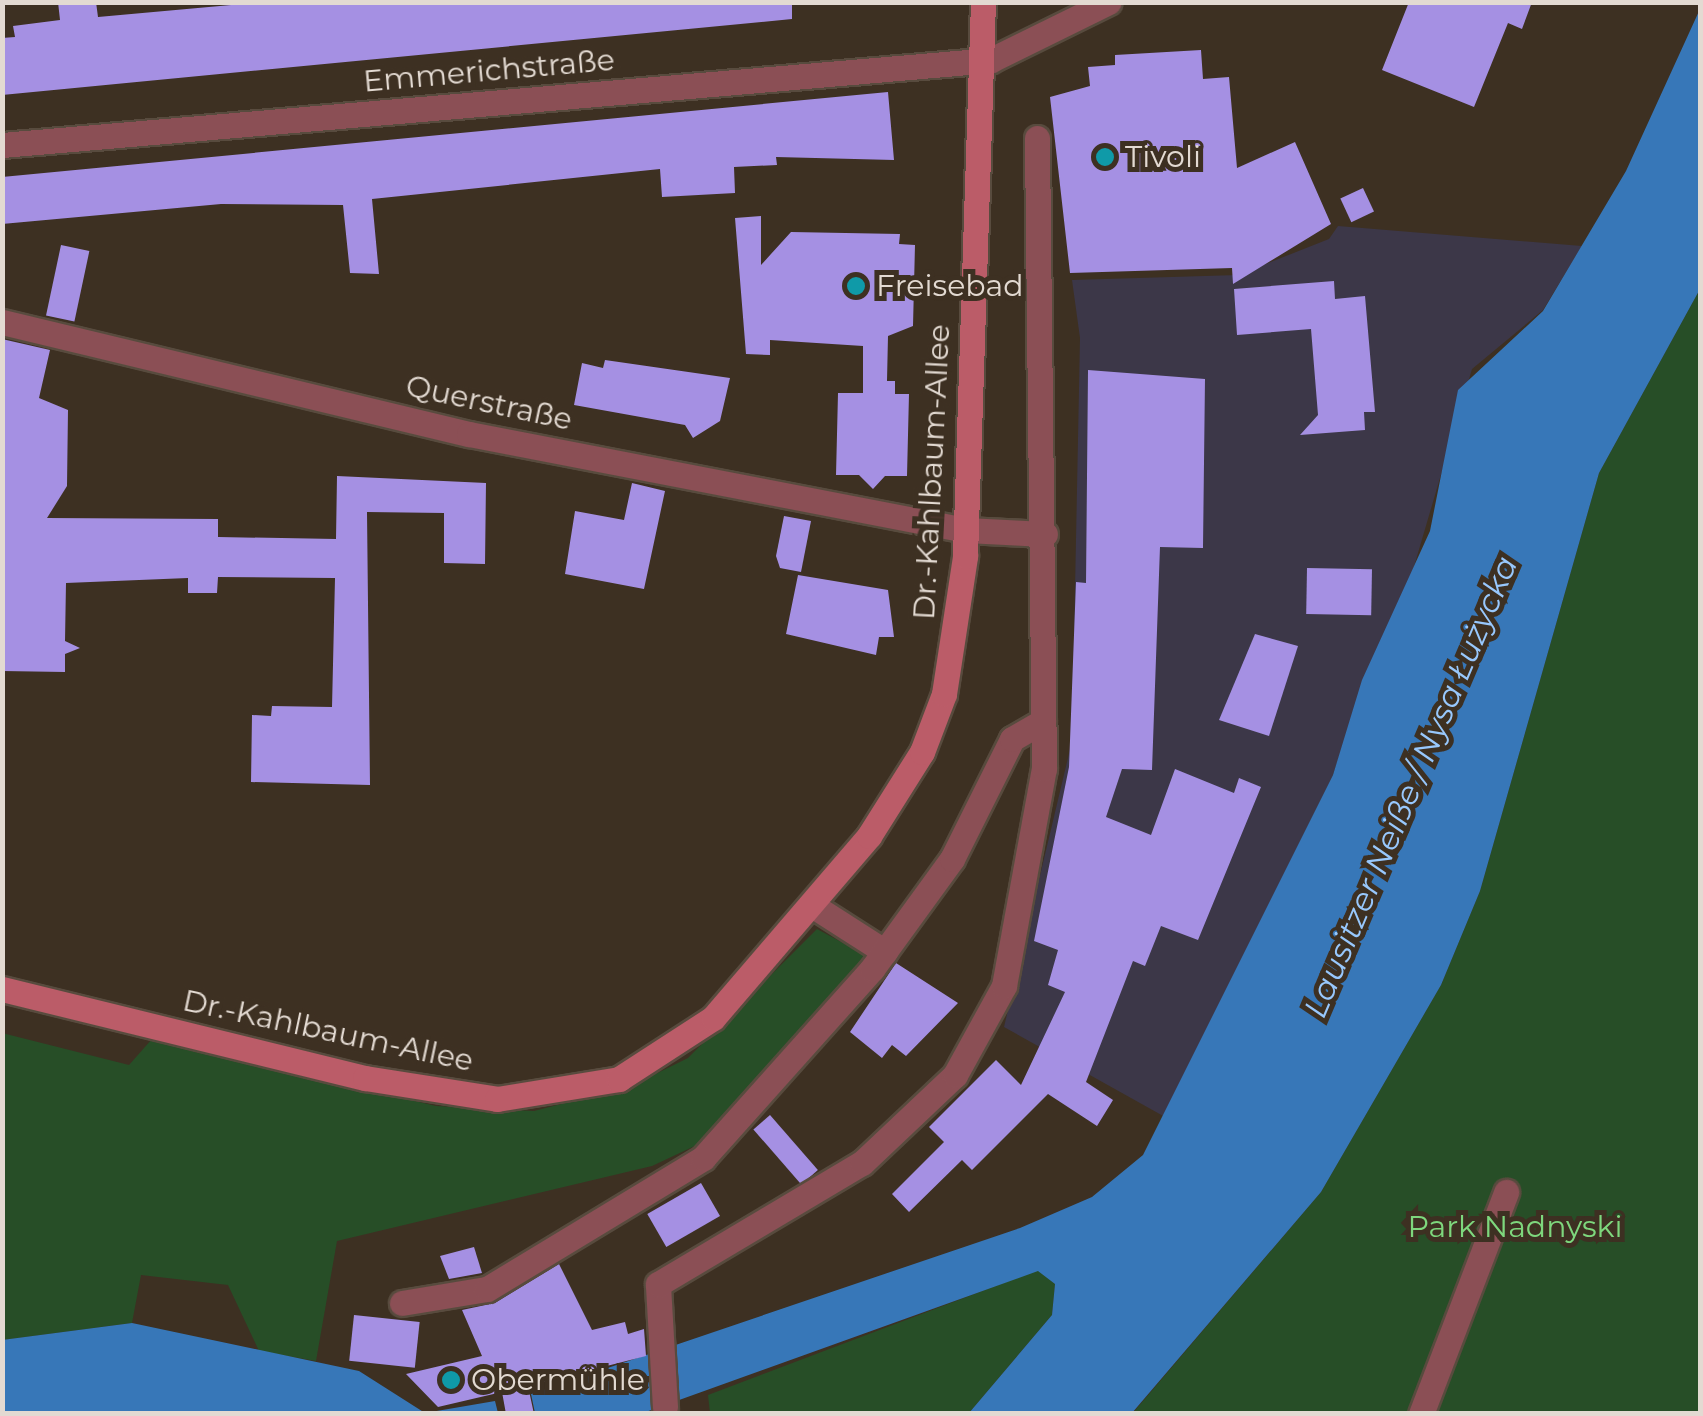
<!DOCTYPE html>
<meta charset="utf-8">
<style>
body{margin:0}
#map{position:relative;width:1703px;height:1416px;overflow:hidden;background:#3d3022;font-family:Montserrat,sans-serif}
div>[style]{position:absolute}
.industrial>*{inset:0;background:#3c3748}
.green>*{inset:0;background:#274e27}
.water>*{inset:0;background:#3777b8}
.building>*{inset:0;background:#a590e3;transform-origin:0 0}
.roads{filter:drop-shadow(2px 0 #584b3e) drop-shadow(-2px 0 #584b3e) drop-shadow(0 2px #584b3e) drop-shadow(0 -2px #584b3e)}
.minor>*{height:25px;margin:-12.5px;padding:0 12.5px;transform-origin:12.5px;border-radius:12.5px;background:#8b4f55}
.secondary>*{height:25px;margin:-12.5px;padding:0 12.5px;transform-origin:12.5px;border-radius:12.5px;background:#bb5c68}
.dots>*{width:28px;height:28px;translate:-50% -50%;box-sizing:border-box;border:5px solid #3d3022;border-radius:50%}
span{translate:-50% -50%;white-space:nowrap;text-align:center;line-height:1.15;-webkit-text-stroke:10px #3d3022;paint-order:stroke}
.street-label{font-size:30px;color:#e3dad2}
.poi-label{font-size:30px;color:#e3dad2}
.left{translate:0 -50%;text-align:left}
.park-label{font-size:30px;color:#7ed77d}
.water-label{font-size:32px;color:#98c8fd;font-style:italic}
.frame{position:absolute;inset:0;border:5px solid #e3dad2;pointer-events:none}
</style>
<div id="map">
<div class="industrial">
<i style="clip-path:polygon(1338px 226px,1582px 246px,1543px 310px,1472px 369px,1403px 604px,1366px 674px,1333px 775px,1165px 1117px,1004px 1027px,1072px 741px,1080px 338px,1072px 280px,1238px 275px,1329px 239px)"></i>
</div>
<div class="green">
<i style="clip-path:polygon(1700px 289px,1700px 1413px,1132px 1414px,1321px 1192px,1441px 985px,1480px 891px,1599px 473px)"></i>
<i style="clip-path:polygon(817px 929px,873px 959px,699px 1144px,652px 1166px,337px 1241px,316px 1361px,259px 1351px,228px 1285px,141px 1275px,132px 1323px,3px 1340px,2px 1033px,129px 1065px,152px 1039px,436px 1106px,534px 1111px,631px 1086px,688px 1058px)"></i>
<i style="clip-path:polygon(1038px 1270px,1055px 1284px,1052px 1315px,969px 1413px,710px 1413px,708px 1395px)"></i>
</div>
<div class="water">
<i style="clip-path:polygon(1700px 9px,1700px 289px,1599px 473px,1480px 891px,1441px 985px,1321px 1192px,1132px 1413px,969px 1413px,1052px 1315px,1055px 1284px,1038px 1271px,643px 1413px,535px 1413px,531px 1394px,1020px 1228px,1092px 1197px,1143px 1155px,1333px 775px,1362px 680px,1430px 531px,1458px 390px,1543px 311px,1626px 171px)"></i>
<i style="clip-path:polygon(132px 1323px,359px 1371px,425px 1413px,495px 1401px,498px 1413px,3px 1413px,2px 1340px)"></i>
</div>
<div class="building">
<i style="clip-path:polygon(58px 2px,96px 2px,98px 17px,263px 2px,792px 2px,792px 19px,2px 95px,2px 38px,15px 37px,13px 26px,60px 20px)"></i>
<i style="clip-path:polygon(1409px 2px,1532px 2px,1522px 29px,1508px 23px,1474px 107px,1382px 70px)"></i>
<i style="clip-path:polygon(1201px 50px,1203px 79px,1229px 77px,1237px 168px,1295px 142px,1331px 224px,1233px 284px,1232px 268px,1070px 273px,1050px 97px,1090px 86px,1088px 67px,1115px 65px,1115px 55px)"></i>
<i style="clip-path:polygon(888px 92px,894px 160px,776px 157px,777px 165px,734px 167px,735px 193px,662px 197px,660px 169px,372px 199px,379px 274px,350px 273px,343px 205px,221px 204px,2px 224px,2px 177px)"></i>
<i style="left:1363px;top:188px;width:26px;height:25px;rotate:65deg"></i>
<i style="clip-path:polygon(761px 216px,761px 265px,791px 232px,900px 234px,899px 244px,915px 245px,913px 326px,888px 336px,887px 381px,895px 381px,895px 394px,909px 394px,907px 476px,885px 476px,873px 489px,859px 475px,836px 475px,838px 393px,863px 393px,863px 346px,770px 340px,770px 355px,746px 354px,735px 218px)"></i>
<i style="left:61px;top:245px;width:29px;height:72px;rotate:12deg"></i>
<i style="clip-path:polygon(1334px 281px,1335px 299px,1365px 296px,1375px 412px,1364px 412px,1365px 430px,1300px 435px,1318px 415px,1311px 329px,1237px 335px,1234px 289px)"></i>
<i style="clip-path:polygon(2px 339px,50px 350px,39px 398px,68px 410px,67px 486px,47px 518px,218px 519px,218px 537px,336px 539px,337px 476px,486px 483px,485px 564px,444px 563px,444px 513px,367px 512px,370px 785px,251px 782px,252px 715px,271px 716px,272px 706px,332px 707px,335px 578px,218px 577px,217px 593px,188px 593px,188px 578px,66px 583px,65px 641px,80px 648px,65px 654px,65px 672px,2px 671px)"></i>
<i style="clip-path:polygon(605px 360px,730px 378px,720px 421px,693px 438px,685px 425px,574px 405px,582px 363px,603px 368px)"></i>
<i style="clip-path:polygon(1088px 370px,1205px 379px,1203px 548px,1160px 547px,1152px 770px,1122px 769px,1106px 817px,1151px 835px,1175px 769px,1234px 793px,1239px 778px,1261px 787px,1198px 940px,1161px 926px,1145px 966px,1133px 961px,1086px 1082px,1113px 1100px,1097px 1126px,1048px 1094px,972px 1170px,962px 1160px,909px 1212px,892px 1194px,944px 1142px,929px 1127px,996px 1060px,1021px 1085px,1065px 992px,1048px 985px,1058px 950px,1034px 941px,1069px 767px,1076px 582px,1086px 583px)"></i>
<i style="clip-path:polygon(632px 483px,665px 491px,644px 589px,565px 574px,575px 511px,624px 520px)"></i>
<i style="clip-path:polygon(784px 516px,811px 521px,801px 572px,780px 568px,776px 556px)"></i>
<i style="left:1307px;top:568px;width:65px;height:46px;rotate:1deg"></i>
<i style="clip-path:polygon(798px 575px,888px 590px,894px 637px,879px 637px,876px 655px,786px 634px)"></i>
<i style="clip-path:polygon(1255px 634px,1298px 646px,1269px 736px,1219px 720px)"></i>
<i style="clip-path:polygon(896px 963px,958px 1003px,906px 1056px,892px 1045px,882px 1058px,850px 1032px)"></i>
<i style="left:770px;top:1115px;width:73px;height:22px;rotate:49deg"></i>
<i style="left:701px;top:1183px;width:38px;height:62px;rotate:60deg"></i>
<i style="clip-path:polygon(474px 1247px,482px 1273px,449px 1279px,440px 1256px)"></i>
<i style="clip-path:polygon(559px 1264px,592px 1330px,625px 1322px,628px 1334px,644px 1329px,646px 1356px,528px 1386px,534px 1414px,506px 1414px,502px 1392px,438px 1407px,406px 1374px,482px 1356px,462px 1310px,495px 1303px)"></i>
<i style="left:354px;top:1315px;width:66px;height:46px;rotate:6deg"></i>
</div>
<div class="roads">
<div class="minor">
<i style="left:2px;top:145px;width:993px;rotate:-4.91deg"></i>
<i style="left:991px;top:60px;width:131px;rotate:-26.2deg"></i>
<i style="left:2px;top:322px;width:480px;rotate:13.5deg"></i>
<i style="left:469px;top:434px;width:506px;rotate:10.93deg"></i>
<i style="left:966px;top:530px;width:79px;rotate:2.9deg"></i>
<i style="left:815px;top:907px;width:83px;rotate:32.7deg"></i>
<i style="left:402px;top:1303px;width:86px;rotate:-9.4deg"></i>
<i style="left:487px;top:1289px;width:253px;rotate:-31.2deg"></i>
<i style="left:703px;top:1158px;width:254px;rotate:-48.2deg"></i>
<i style="left:872px;top:969px;width:136px;rotate:-54deg"></i>
<i style="left:952px;top:859px;width:134px;rotate:-63.4deg"></i>
<i style="left:1012px;top:739px;width:36px;rotate:-30deg"></i>
<i style="left:665px;top:1407px;width:123px;rotate:-93.3deg"></i>
<i style="left:658px;top:1284px;width:237px;rotate:-30.7deg"></i>
<i style="left:862px;top:1163px;width:128px;rotate:-43.4deg"></i>
<i style="left:955px;top:1075px;width:102px;rotate:-61.2deg"></i>
<i style="left:1004px;top:986px;width:221px;rotate:-79.6deg"></i>
<i style="left:1044px;top:769px;width:631px;rotate:-90.64deg"></i>
<i style="left:1421px;top:1414px;width:238px;rotate:-69deg"></i>
</div>
<div class="secondary">
<i style="left:2px;top:989px;width:374px;rotate:13.8deg"></i>
<i style="left:365px;top:1078px;width:134px;rotate:9deg"></i>
<i style="left:497px;top:1099px;width:124px;rotate:-9.3deg"></i>
<i style="left:619px;top:1079px;width:112px;rotate:-33deg"></i>
<i style="left:713px;top:1018px;width:240px;rotate:-49.4deg"></i>
<i style="left:869px;top:836px;width:99px;rotate:-57.8deg"></i>
<i style="left:922px;top:752px;width:62px;rotate:-69.2deg"></i>
<i style="left:944px;top:694px;width:140px;rotate:-81.3deg"></i>
<i style="left:965px;top:556px;width:554px;rotate:-88.14deg"></i>
</div>
</div>
<div class="dots">
<i style="left:1105px;top:157px;background:#0f9aa8"></i>
<i style="left:856px;top:286px;background:#0f9aa8"></i>
<i style="left:451px;top:1380px;background:#0f9aa8"></i>
</div>
<div class="street-label">
<span style="left:489px;top:71px;rotate:-5deg">Emmerichstraße</span>
<span style="left:489px;top:403px;rotate:12deg">Querstraße</span>
<span style="left:932px;top:472px;rotate:-87deg">Dr.-Kahlbaum-Allee</span>
<span style="left:328px;top:1031px;rotate:12deg">Dr.-Kahlbaum-Allee</span>
</div>
<div class="poi-label">
<span class="left" style="left:1125px;top:157px">Tivoli</span>
<span class="left" style="left:876px;top:286px">Freisebad</span>
<span class="left" style="left:471px;top:1380px">Obermühle</span>
</div>
<div class="park-label">
<span style="left:1515px;top:1227px">Park Nadnyski</span>
</div>
<div class="water-label">
<span style="left:1411px;top:787px;rotate:-67deg">Lausitzer Neiße / Nysa Łużycka</span>
</div>
<div class="frame"></div>
</div>
